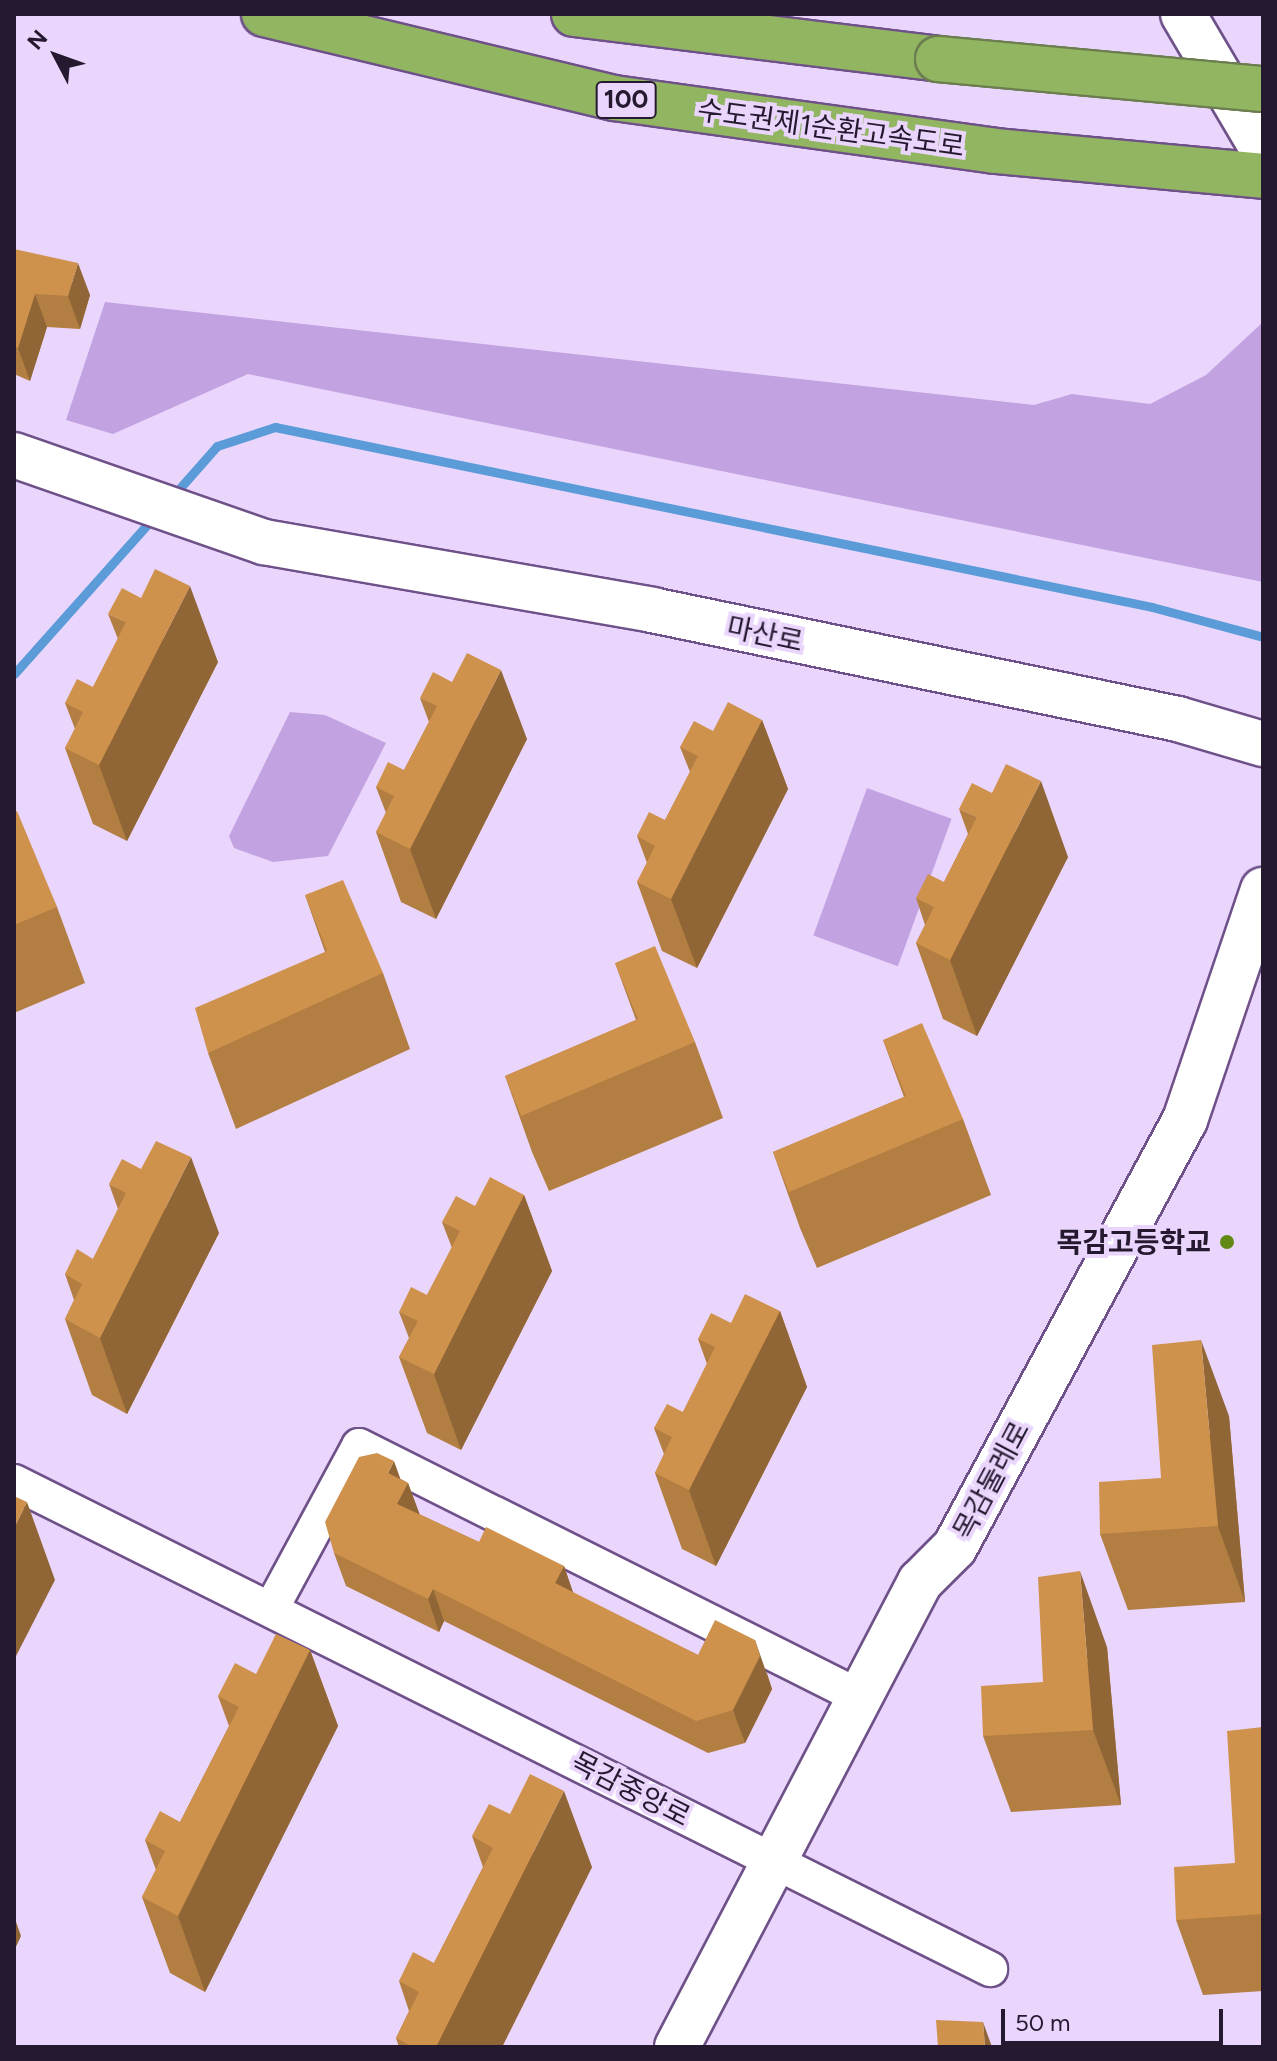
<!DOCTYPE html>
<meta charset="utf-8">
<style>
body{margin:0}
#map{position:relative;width:1277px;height:2061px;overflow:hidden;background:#ead6fd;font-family:Figtree,"Noto Sans KR",sans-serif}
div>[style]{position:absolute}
.green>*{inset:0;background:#c3a2e1;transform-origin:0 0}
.stream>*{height:9px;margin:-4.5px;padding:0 4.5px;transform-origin:4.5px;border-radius:4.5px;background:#5a9bd8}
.roads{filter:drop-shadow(2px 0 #6f5189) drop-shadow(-2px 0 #6f5189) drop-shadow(0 2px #6f5189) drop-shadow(0 -2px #6f5189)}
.minor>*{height:34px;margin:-17px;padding:0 17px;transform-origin:17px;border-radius:17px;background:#fff}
.tertiary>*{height:44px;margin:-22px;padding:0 22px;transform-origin:22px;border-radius:22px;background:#fff}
.motorway>*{height:44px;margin:-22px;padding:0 22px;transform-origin:22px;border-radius:22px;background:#92b561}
.bridges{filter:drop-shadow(2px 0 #6c7e50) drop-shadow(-2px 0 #6c7e50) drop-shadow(0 2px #6c7e50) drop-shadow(0 -2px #6c7e50)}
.motorway-bridge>*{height:44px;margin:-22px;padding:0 22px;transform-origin:22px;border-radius:22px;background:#92b561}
.wall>*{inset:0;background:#b27e42}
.shaded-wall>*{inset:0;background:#916636}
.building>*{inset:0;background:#cf924d}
.dots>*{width:22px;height:22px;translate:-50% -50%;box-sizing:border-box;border:4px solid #ead6fd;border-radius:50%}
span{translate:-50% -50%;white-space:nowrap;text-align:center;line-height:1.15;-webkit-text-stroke:8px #ead6fd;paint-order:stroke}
.shield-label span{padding:2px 6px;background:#ead6fd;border:2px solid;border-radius:6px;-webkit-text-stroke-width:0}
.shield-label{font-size:26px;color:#251930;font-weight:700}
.street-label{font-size:28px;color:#251930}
.poi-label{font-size:28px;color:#251930;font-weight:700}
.right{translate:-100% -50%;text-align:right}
.frame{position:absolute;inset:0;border:16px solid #251930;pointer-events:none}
.north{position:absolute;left:16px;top:16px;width:80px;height:80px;-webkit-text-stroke:6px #ead6fd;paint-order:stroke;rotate:311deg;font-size:22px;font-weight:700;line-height:32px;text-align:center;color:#251930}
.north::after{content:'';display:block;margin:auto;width:28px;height:36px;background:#251930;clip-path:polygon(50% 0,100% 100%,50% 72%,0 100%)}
.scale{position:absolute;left:1001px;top:2009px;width:222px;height:36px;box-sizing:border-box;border:4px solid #251930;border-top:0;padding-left:10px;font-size:24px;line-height:28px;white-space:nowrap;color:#251930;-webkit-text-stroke:6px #ead6fd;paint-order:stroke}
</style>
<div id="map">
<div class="green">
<i style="clip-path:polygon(105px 302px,1034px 405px,1072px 394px,1150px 404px,1206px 375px,1263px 322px,1263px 582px,248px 374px,113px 434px,66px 420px)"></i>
<i style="clip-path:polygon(290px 712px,325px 715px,386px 743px,328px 856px,273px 862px,234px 848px,229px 836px)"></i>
<i style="left:867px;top:788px;width:90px;height:157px;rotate:20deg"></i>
</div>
<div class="stream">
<i style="left:172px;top:497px;width:68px;rotate:-48.6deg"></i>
<i style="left:217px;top:446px;width:61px;rotate:-18.1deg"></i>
<i style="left:275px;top:427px;width:895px;rotate:11.6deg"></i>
<i style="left:1152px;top:607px;width:115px;rotate:15.1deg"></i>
<i style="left:14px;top:674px;width:210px;rotate:-48.3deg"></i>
</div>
<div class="roads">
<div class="minor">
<i style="left:14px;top:1482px;width:1091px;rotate:26.52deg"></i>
<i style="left:271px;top:1609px;width:185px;rotate:-61.6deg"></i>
<i style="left:359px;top:1446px;width:558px;rotate:26.61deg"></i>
</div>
<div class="tertiary">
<i style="left:1183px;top:14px;width:158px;rotate:59.5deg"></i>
<i style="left:14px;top:455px;width:265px;rotate:19.2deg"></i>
<i style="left:264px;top:542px;width:394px;rotate:9.9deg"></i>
<i style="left:652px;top:610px;width:537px;rotate:11.71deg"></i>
<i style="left:1178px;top:719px;width:89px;rotate:16.4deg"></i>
<i style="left:677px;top:2047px;width:525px;rotate:-62.41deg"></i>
<i style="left:920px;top:1582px;width:49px;rotate:-45deg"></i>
<i style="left:955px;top:1547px;width:485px;rotate:-61.7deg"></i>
<i style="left:1185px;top:1120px;width:243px;rotate:-71.3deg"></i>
</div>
<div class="motorway">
<i style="left:264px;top:14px;width:360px;rotate:13.5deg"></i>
<i style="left:614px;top:98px;width:385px;rotate:7.9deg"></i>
<i style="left:995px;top:151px;width:269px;rotate:5.3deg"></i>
<i style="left:574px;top:14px;width:367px;rotate:7deg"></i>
</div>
</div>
<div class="bridges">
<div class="motorway-bridge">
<i style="left:938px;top:59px;width:326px;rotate:5.3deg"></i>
</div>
</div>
<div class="wall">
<i style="clip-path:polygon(14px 249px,90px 295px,80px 329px,47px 327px,30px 381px,14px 374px)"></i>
<i style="clip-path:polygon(108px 614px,218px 662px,127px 841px,93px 824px,65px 748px,75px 729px,65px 703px,93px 687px,118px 639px)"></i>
<i style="clip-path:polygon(420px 698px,527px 739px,436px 919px,401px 902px,376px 832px,386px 813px,376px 787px,404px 770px,429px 722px)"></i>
<i style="clip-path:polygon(762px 720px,788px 789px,697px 968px,662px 951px,637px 882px,647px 863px,637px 836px,665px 820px,690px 772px,680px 747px,713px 731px)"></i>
<i style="clip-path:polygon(959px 809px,1068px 857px,977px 1036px,943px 1019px,916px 943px,925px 925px,916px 898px,944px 882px,968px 834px)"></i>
<i style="clip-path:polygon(14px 813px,57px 907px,85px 983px,14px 1013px)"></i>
<i style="clip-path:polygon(305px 895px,383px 973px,410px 1049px,236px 1129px,208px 1053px,325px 952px)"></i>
<i style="clip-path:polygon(615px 963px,695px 1042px,723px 1118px,549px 1191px,532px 1152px,505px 1076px,636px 1020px)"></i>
<i style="clip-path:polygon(883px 1040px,963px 1119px,991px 1195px,817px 1268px,800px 1228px,773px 1152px,904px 1097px)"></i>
<i style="clip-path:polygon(109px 1184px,219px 1233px,127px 1414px,92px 1395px,65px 1319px,74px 1300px,65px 1274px,93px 1259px,118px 1209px)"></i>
<i style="clip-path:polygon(524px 1195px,552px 1271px,461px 1450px,427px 1433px,399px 1357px,409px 1338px,399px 1312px,427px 1295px,452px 1248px,442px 1222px,475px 1206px)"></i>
<i style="clip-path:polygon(780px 1311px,807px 1387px,716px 1566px,682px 1549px,655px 1473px,664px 1454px,654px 1428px,683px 1412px,707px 1364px,698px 1339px,731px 1323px)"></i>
<i style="clip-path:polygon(1229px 1416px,1245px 1602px,1128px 1610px,1100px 1534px)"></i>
<i style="clip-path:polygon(401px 1479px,408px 1483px,419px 1514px,479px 1542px,564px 1566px,573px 1593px,698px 1655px,767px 1673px,772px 1689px,745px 1743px,708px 1753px,444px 1621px,439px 1632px,346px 1586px,334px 1553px)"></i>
<i style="clip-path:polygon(1107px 1647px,1121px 1805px,1011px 1812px,983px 1736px)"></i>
<i style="clip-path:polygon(310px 1650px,338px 1726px,205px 1992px,170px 1973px,142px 1897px,156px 1870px,145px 1840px,180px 1822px,229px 1726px,218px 1696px,256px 1674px)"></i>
<i style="clip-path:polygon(1263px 1727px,1263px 1991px,1203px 1995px,1176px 1920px,1235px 1863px)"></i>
<i style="clip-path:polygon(472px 1836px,592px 1867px,502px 2047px,399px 2047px,396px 2038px,409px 2011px,399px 1981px,434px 1963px,483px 1867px)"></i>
</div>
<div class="shaded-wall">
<i style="clip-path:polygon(78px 263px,90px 295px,80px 329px,68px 296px)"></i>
<i style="clip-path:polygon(35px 294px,47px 327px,30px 381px,18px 348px)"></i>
<i style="clip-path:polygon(190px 586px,218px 662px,127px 841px,99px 765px)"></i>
<i style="clip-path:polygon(501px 670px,527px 739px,436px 919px,410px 849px)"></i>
<i style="clip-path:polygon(762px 720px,788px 789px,697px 968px,671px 899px)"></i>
<i style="clip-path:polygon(1041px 781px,1068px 857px,977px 1036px,950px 960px)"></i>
<i style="clip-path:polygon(191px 1157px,219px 1233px,127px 1414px,100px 1338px)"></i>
<i style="clip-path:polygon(524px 1195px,552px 1271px,461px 1450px,434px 1374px)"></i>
<i style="clip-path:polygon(780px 1311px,807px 1387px,716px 1566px,689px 1490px)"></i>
<i style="clip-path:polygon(1201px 1340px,1229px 1416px,1245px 1602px,1218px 1526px)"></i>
<i style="clip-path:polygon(394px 1461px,404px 1489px,408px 1483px,420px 1515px,397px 1504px,388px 1473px)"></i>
<i style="clip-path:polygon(27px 1502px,55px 1580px,14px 1660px,14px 1528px)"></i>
<i style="clip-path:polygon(564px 1566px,575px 1598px,555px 1583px)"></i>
<i style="clip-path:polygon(1080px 1571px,1107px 1647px,1121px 1805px,1093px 1730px)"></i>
<i style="clip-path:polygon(433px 1589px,444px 1621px,439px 1632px,428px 1599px)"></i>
<i style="clip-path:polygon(755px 1640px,772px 1689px,745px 1743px,733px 1710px)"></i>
<i style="clip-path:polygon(310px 1650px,338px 1726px,205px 1992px,178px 1916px)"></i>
<i style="clip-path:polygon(564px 1791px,592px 1867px,502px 2047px,436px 2047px)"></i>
<i style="clip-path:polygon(14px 1916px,21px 1936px,14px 1951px)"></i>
<i style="clip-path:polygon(983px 2022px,992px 2047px,985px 2047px)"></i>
</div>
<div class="building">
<i style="clip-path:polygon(14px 249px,78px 263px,68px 296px,35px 294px,18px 348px,14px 346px)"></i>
<i style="clip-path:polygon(155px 569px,190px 586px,99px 765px,65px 748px,83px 712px,65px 703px,77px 679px,93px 687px,126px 622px,108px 614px,122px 588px,141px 598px)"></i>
<i style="clip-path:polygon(467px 653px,501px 670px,410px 849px,376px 832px,394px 796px,376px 787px,388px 762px,404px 770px,437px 706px,420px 698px,433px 672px,452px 682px)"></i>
<i style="clip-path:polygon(728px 702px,762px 720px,671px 899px,637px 882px,655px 846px,637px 836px,649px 812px,665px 820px,698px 756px,680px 747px,694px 721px,713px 731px)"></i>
<i style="clip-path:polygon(1006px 764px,1041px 781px,950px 960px,916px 943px,934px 907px,916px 898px,928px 874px,944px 882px,977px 817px,959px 809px,972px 783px,992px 793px)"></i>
<i style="clip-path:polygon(17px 811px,57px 907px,14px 925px,14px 813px)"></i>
<i style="clip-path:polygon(343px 880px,383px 973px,208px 1053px,195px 1008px,327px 951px,305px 895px)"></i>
<i style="clip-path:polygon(655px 946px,695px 1042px,521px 1116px,505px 1076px,638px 1019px,615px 963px)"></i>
<i style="clip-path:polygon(922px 1023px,963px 1119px,789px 1192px,773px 1152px,906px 1096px,883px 1040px)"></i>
<i style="clip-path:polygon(156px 1141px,191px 1157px,100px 1338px,65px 1319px,82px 1284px,65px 1274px,77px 1249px,93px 1259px,126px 1193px,109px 1184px,122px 1159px,141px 1169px)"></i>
<i style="clip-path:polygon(490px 1177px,524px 1195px,434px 1374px,399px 1357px,418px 1321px,399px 1312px,411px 1287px,427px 1295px,460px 1231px,442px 1222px,456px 1196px,475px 1206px)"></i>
<i style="clip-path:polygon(745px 1294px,780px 1311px,689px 1490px,655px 1473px,672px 1437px,654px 1428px,667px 1404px,683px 1412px,715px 1347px,698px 1339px,711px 1313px,731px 1323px)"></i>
<i style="clip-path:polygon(1201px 1340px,1218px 1526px,1100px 1534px,1099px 1482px,1161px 1478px,1152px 1345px)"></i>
<i style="clip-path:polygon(377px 1453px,394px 1461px,388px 1473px,408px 1483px,397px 1504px,479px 1542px,486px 1527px,564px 1566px,555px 1583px,698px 1655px,715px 1620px,755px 1640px,760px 1656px,733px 1710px,696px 1721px,433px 1589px,428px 1599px,334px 1553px,325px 1522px,359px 1457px)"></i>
<i style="clip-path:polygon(14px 1496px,27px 1502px,14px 1528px)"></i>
<i style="clip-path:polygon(1080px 1571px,1093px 1730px,983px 1736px,981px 1686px,1043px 1682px,1038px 1577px)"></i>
<i style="clip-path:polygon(276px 1634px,310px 1650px,178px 1916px,142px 1897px,165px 1851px,145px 1840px,160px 1811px,180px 1822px,239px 1707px,218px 1696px,235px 1663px,256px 1674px)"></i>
<i style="clip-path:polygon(1263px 1727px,1263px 1914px,1176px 1920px,1174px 1867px,1235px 1863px,1227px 1731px)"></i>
<i style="clip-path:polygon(530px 1774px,564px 1791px,436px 2047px,413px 2047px,396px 2038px,419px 1992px,399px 1981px,413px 1952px,434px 1963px,493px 1848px,472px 1836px,489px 1804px,510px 1814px)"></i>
<i style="clip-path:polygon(936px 2020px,983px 2022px,985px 2047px,938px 2047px)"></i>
</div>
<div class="dots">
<i style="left:1227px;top:1242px;background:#618914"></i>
</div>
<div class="shield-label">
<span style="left:626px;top:100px">100</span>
</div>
<div class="street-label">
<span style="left:831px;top:128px;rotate:8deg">수도권제1순환고속도로</span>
<span style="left:765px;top:634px;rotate:12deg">마산로</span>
<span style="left:991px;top:1480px;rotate:-62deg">목감둘레로</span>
<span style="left:631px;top:1789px;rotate:27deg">목감중앙로</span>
</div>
<div class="poi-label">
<span class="right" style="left:1211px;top:1242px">목감고등학교</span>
</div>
<div class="frame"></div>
<div class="north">N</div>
<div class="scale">50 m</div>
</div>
